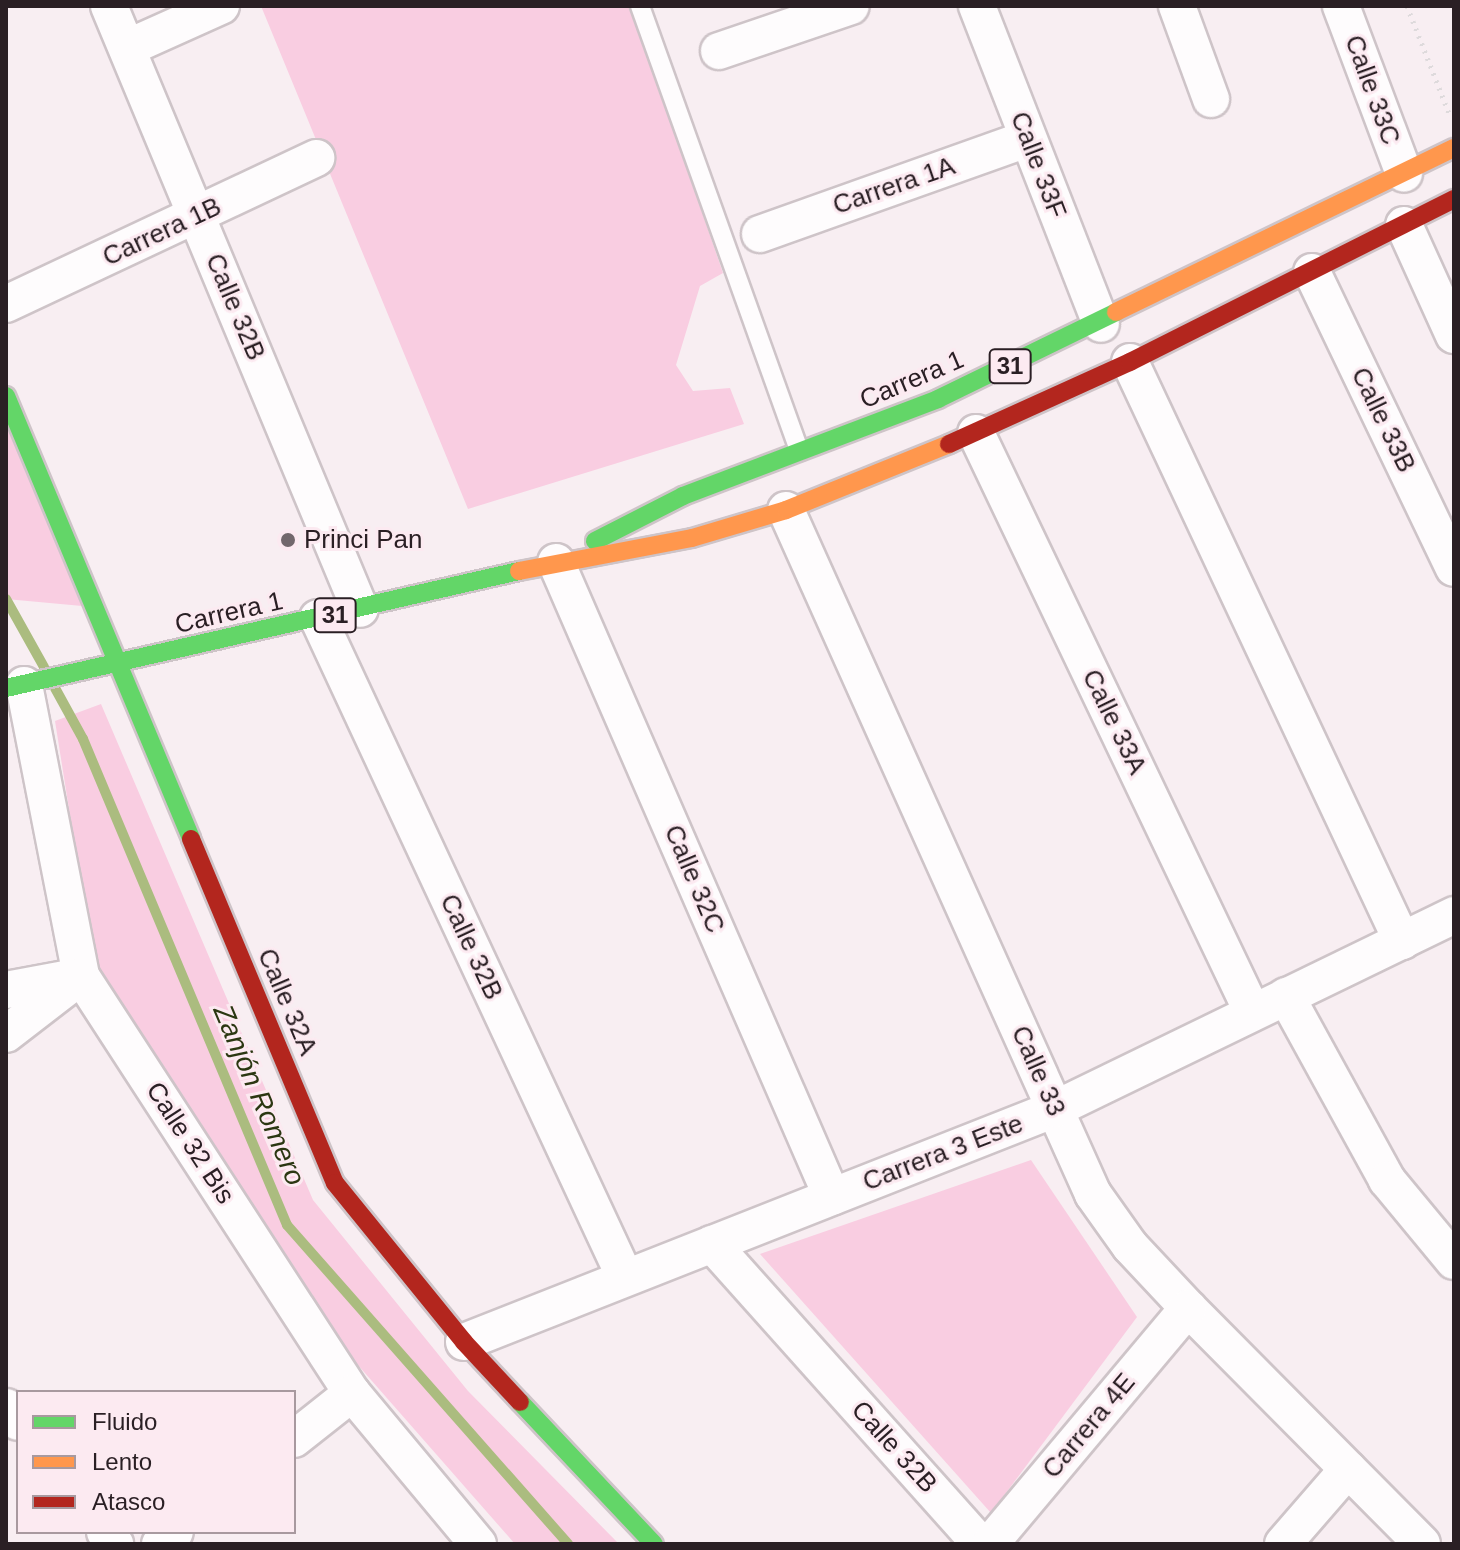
<!DOCTYPE html>
<meta charset="utf-8">
<style>
body{margin:0}
#map{position:relative;width:1460px;height:1550px;overflow:hidden;background:#f8eef2;font-family:Arial,sans-serif}
div>[style]{position:absolute}
.green>*{inset:0;background:#f9cde1}
.stream>*{height:10px;margin:-5px;padding:0 5px;transform-origin:5px;border-radius:5px;background:#abbc7f}
.path>*{height:5px;margin-top:-2.5px;transform-origin:0;background:repeating-linear-gradient(90deg,#dedadc 0 2px,transparent 0 8px)}
.roads{filter:drop-shadow(2px 0 #cec4c8) drop-shadow(-2px 0 #cec4c8) drop-shadow(0 2px #cec4c8) drop-shadow(0 -2px #cec4c8)}
.lane>*{height:18px;margin:-9px;padding:0 9px;transform-origin:9px;border-radius:9px;background:#fefcfd}
.street>*{height:36px;margin:-18px;padding:0 18px;transform-origin:18px;border-radius:18px;background:#fefcfd}
.fast>*{height:18px;margin:-9px;padding:0 9px;transform-origin:9px;border-radius:9px;background:#63d668}
.slow>*{height:18px;margin:-9px;padding:0 9px;transform-origin:9px;border-radius:9px;background:#ff974d}
.jam>*{height:18px;margin:-9px;padding:0 9px;transform-origin:9px;border-radius:9px;background:#b3261e}
.dots>*{width:22px;height:22px;translate:-50% -50%;box-sizing:border-box;border:4px solid #fceaf1;border-radius:50%}
span{translate:-50% -50%;white-space:nowrap;text-align:center;line-height:1.15;-webkit-text-stroke:6px #fceaf1;paint-order:stroke}
.shield-label span{padding:2px 6px;background:#fceaf1;border:2px solid;border-radius:6px;-webkit-text-stroke-width:0}
.shield-label{font-size:24px;color:#2a1f24;font-weight:700}
.street-label{font-size:26px;color:#2a1f24}
.poi-label{font-size:26px;color:#2a1f24}
.left{translate:0 -50%;text-align:left}
.water-label{font-size:28px;color:#2b3712;font-style:italic}
.frame{position:absolute;inset:0;border:8px solid #2a1f24;pointer-events:none}
.legend{position:absolute;left:16px;top:1390px;width:280px;height:144px;box-sizing:border-box;background:#fceaf1;border:2px solid #a8999f;margin:0;padding:10px 14px;list-style:none;font-size:24px;color:#2a1f24}
.legend li{display:flex;align-items:center;gap:16px;height:40px}
.legend b{width:40px;border:2px solid #a8999f}
</style>
<div id="map">
<div class="green">
<i style="clip-path:polygon(261px 6px,631px 6px,723px 273px,700px 286px,676px 365px,693px 391px,730px 388px,744px 424px,468px 509px)"></i>
<i style="clip-path:polygon(6px 395px,93px 607px,6px 599px)"></i>
<i style="clip-path:polygon(101px 704px,313px 1200px,468px 1391px,619px 1544px,515px 1544px,350px 1356px,98px 991px,55px 721px)"></i>
<i style="clip-path:polygon(1031px 1160px,1137px 1317px,991px 1513px,760px 1254px)"></i>
</div>
<div class="stream">
<i style="left:6px;top:599px;width:78px;rotate:60.8deg"></i>
<i style="left:55px;top:688px;width:58px;rotate:61.2deg"></i>
<i style="left:83px;top:739px;width:527px;rotate:67.23deg"></i>
<i style="left:287px;top:1225px;width:425px;rotate:48.6deg"></i>
</div>
<div class="path">
<i style="left:1407px;top:6px;width:115px;rotate:68.6deg"></i>
</div>
<div class="roads">
<div class="lane">
<i style="left:640px;top:6px;width:473px;rotate:70.3deg"></i>
</div>
<div class="street">
<i style="left:109px;top:6px;width:653px;rotate:67.4deg"></i>
<i style="left:977px;top:6px;width:341px;rotate:68.7deg"></i>
<i style="left:1177px;top:6px;width:99px;rotate:69.9deg"></i>
<i style="left:1341px;top:6px;width:179px;rotate:69.4deg"></i>
<i style="left:127px;top:48px;width:103px;rotate:-24.1deg"></i>
<i style="left:719px;top:51px;width:139px;rotate:-18.8deg"></i>
<i style="left:1404px;top:225px;width:121px;rotate:65.6deg"></i>
<i style="left:760px;top:234px;width:283px;rotate:-19.6deg"></i>
<i style="left:1312px;top:272px;width:328px;rotate:64.4deg"></i>
<i style="left:6px;top:304px;width:343px;rotate:-25.2deg"></i>
<i style="left:1130px;top:362px;width:640px;rotate:64.84deg"></i>
<i style="left:976px;top:433px;width:641px;rotate:64.48deg"></i>
<i style="left:786px;top:510px;width:750px;rotate:65.83deg"></i>
<i style="left:1093px;top:1194px;width:64px;rotate:54.6deg"></i>
<i style="left:1130px;top:1246px;width:85px;rotate:46.9deg"></i>
<i style="left:1188px;top:1308px;width:332px;rotate:45.2deg"></i>
<i style="left:556px;top:562px;width:692px;rotate:66.51deg"></i>
<i style="left:318px;top:618px;width:725px;rotate:65.03deg"></i>
<i style="left:24px;top:685px;width:297px;rotate:78.9deg"></i>
<i style="left:81px;top:976px;width:497px;rotate:57deg"></i>
<i style="left:352px;top:1393px;width:197px;rotate:50.2deg"></i>
<i style="left:6px;top:990px;width:71px;rotate:-10.5deg"></i>
<i style="left:1286px;top:996px;width:210px;rotate:61.2deg"></i>
<i style="left:1387px;top:1180px;width:105px;rotate:50.4deg"></i>
<i style="left:6px;top:1034px;width:95px;rotate:-37.7deg"></i>
<i style="left:712px;top:1244px;width:402px;rotate:48.2deg"></i>
<i style="left:464px;top:1342px;width:635px;rotate:-21.52deg"></i>
<i style="left:1055px;top:1109px;width:444px;rotate:-25.9deg"></i>
<i style="left:6px;top:1407px;width:19px;rotate:51deg"></i>
<i style="left:294px;top:1439px;width:74px;rotate:-38.4deg"></i>
<i style="left:105px;top:1532px;width:16px;rotate:50deg"></i>
<i style="left:160px;top:1544px;width:19px;rotate:-39deg"></i>
<i style="left:990px;top:1544px;width:308px;rotate:-50deg"></i>
<i style="left:1283px;top:1544px;width:99px;rotate:-49.1deg"></i>
</div>
<div class="fast">
<i style="left:6px;top:396px;width:480px;rotate:67.3deg"></i>
<i style="left:595px;top:541px;width:99px;rotate:-27.1deg"></i>
<i style="left:683px;top:496px;width:273px;rotate:-20.8deg"></i>
<i style="left:938px;top:399px;width:198px;rotate:-26deg"></i>
<i style="left:6px;top:688px;width:526px;rotate:-12.85deg"></i>
<i style="left:520px;top:1402px;width:195px;rotate:46.7deg"></i>
</div>
<div class="slow">
<i style="left:1116px;top:312px;width:376px;rotate:-25.9deg"></i>
<i style="left:519px;top:571px;width:176px;rotate:-10.8deg"></i>
<i style="left:692px;top:538px;width:98px;rotate:-16.6deg"></i>
<i style="left:786px;top:510px;width:176px;rotate:-22deg"></i>
</div>
<div class="jam">
<i style="left:949px;top:444px;width:199px;rotate:-24.4deg"></i>
<i style="left:1130px;top:362px;width:363px;rotate:-26.7deg"></i>
<i style="left:191px;top:839px;width:373px;rotate:67.3deg"></i>
<i style="left:335px;top:1183px;width:205px;rotate:50.9deg"></i>
<i style="left:464px;top:1342px;width:82px;rotate:47deg"></i>
</div>
</div>
<div class="dots">
<i style="left:288px;top:540px;background:#72676c"></i>
</div>
<div class="shield-label">
<span style="left:1010px;top:366px">31</span>
<span style="left:335px;top:615px">31</span>
</div>
<div class="street-label">
<span style="left:1372px;top:90px;rotate:70deg">Calle 33C</span>
<span style="left:1038px;top:165px;rotate:69deg">Calle 33F</span>
<span style="left:894px;top:186px;rotate:-19deg">Carrera 1A</span>
<span style="left:162px;top:232px;rotate:-25deg">Carrera 1B</span>
<span style="left:235px;top:307px;rotate:67deg">Calle 32B</span>
<span style="left:912px;top:380px;rotate:-23deg">Carrera 1</span>
<span style="left:1383px;top:420px;rotate:64deg">Calle 33B</span>
<span style="left:229px;top:613px;rotate:-13deg">Carrera 1</span>
<span style="left:1114px;top:722px;rotate:64deg">Calle 33A</span>
<span style="left:694px;top:879px;rotate:67deg">Calle 32C</span>
<span style="left:471px;top:947px;rotate:65deg">Calle 32B</span>
<span style="left:287px;top:1002px;rotate:67deg">Calle 32A</span>
<span style="left:1038px;top:1071px;rotate:66deg">Calle 33</span>
<span style="left:190px;top:1143px;rotate:57deg">Calle 32 Bis</span>
<span style="left:943px;top:1153px;rotate:-21deg">Carrera 3 Este</span>
<span style="left:1089px;top:1426px;rotate:-50deg">Carrera 4E</span>
<span style="left:894px;top:1447px;rotate:48deg">Calle 32B</span>
</div>
<div class="poi-label">
<span class="left" style="left:304px;top:540px">Princi Pan</span>
</div>
<div class="water-label">
<span style="left:259px;top:1095px;rotate:67deg">Zanjón Romero</span>
</div>
<div class="frame"></div>
<ul class="legend">
<li><b style="height:10px;background:#63d668"></b>Fluido</li>
<li><b style="height:10px;background:#ff974d"></b>Lento</li>
<li><b style="height:10px;background:#b3261e"></b>Atasco</li>
</ul>
</div>
